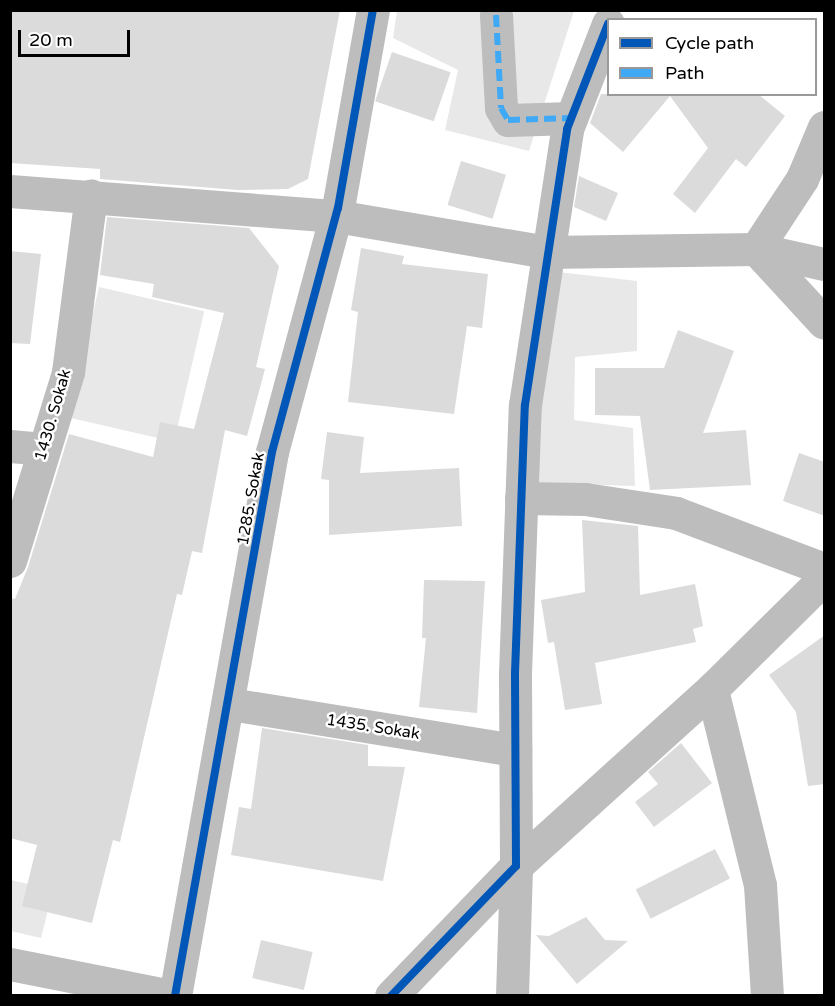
<!DOCTYPE html>
<style>
body{margin:0}
#map{position:relative;width:835px;height:1006px;overflow:hidden;background:#fff;font-family:"Varela Round",sans-serif}
div>[style]{position:absolute}
.green>*{inset:0;background:#e8e8e8;transform-origin:0 0}
.building>*{inset:0;background:#dbdbdb;transform-origin:0 0}
.minor>*{height:33px;margin:-16.5px;padding:0 16.5px;transform-origin:16.5px;border-radius:16.5px;background:#bdbdbd}
.tertiary>*{height:33px;margin:-16.5px;padding:0 16.5px;transform-origin:16.5px;border-radius:16.5px;background:#bdbdbd}
.quiet>*{height:6px;margin-top:-3px;transform-origin:0;background:repeating-linear-gradient(90deg,#3fa9f5 0 12px,transparent 0 18px)}
.cycleway>*{height:8px;margin:-4px;padding:0 4px;transform-origin:4px;border-radius:4px;background:#0057b8}
span{translate:-50% -50%;white-space:nowrap;text-align:center;line-height:1.15;-webkit-text-stroke:5px #fff;paint-order:stroke}
.street-label{font-size:16px;color:#000}
.frame{position:absolute;inset:0;border:12px solid #000;pointer-events:none}
.legend{position:absolute;left:607px;top:18px;width:210px;height:78px;box-sizing:border-box;background:#fff;border:2px solid #999;margin:0;padding:8px 10px;list-style:none;font-size:18px;color:#000}
.legend li{display:flex;align-items:center;gap:12px;height:30px}
.legend b{width:30px;border:2px solid #999}
.scale{position:absolute;left:18px;top:30px;width:112px;height:27px;box-sizing:border-box;border:3px solid #000;border-top:0;padding-left:8px;font-size:18px;line-height:21px;white-space:nowrap;color:#000;-webkit-text-stroke:4px #fff;paint-order:stroke}
</style>
<div id="map">
<div class="green">
<i style="clip-path:polygon(525px 10px,574px 11px,529px 151px,445px 130px,458px 70px,393px 38px,397px 11px,482px 11px,484px 17px)"></i>
<i style="clip-path:polygon(549px 271px,637px 281px,637px 351px,575px 357px,574px 420px,633px 428px,635px 486px,537px 483px)"></i>
<i style="left:99px;top:287px;width:108px;height:134px;rotate:13deg"></i>
<i style="clip-path:polygon(11px 880px,53px 890px,41px 938px,11px 931px)"></i>
</div>
<div class="building">
<i style="clip-path:polygon(10px 10px,340px 10px,308px 179px,288px 189px,238px 190px,100px 179px,100px 169px,10px 163px)"></i>
<i style="left:392px;top:52px;width:62px;height:52px;rotate:19deg"></i>
<i style="clip-path:polygon(601px 94px,758px 94px,785px 116px,746px 167px,736px 159px,695px 213px,673px 194px,708px 148px,670px 96px,623px 152px,590px 123px)"></i>
<i style="left:461px;top:161px;width:47px;height:46px;rotate:17deg"></i>
<i style="clip-path:polygon(579px 176px,618px 193px,606px 221px,574px 207px)"></i>
<i style="clip-path:polygon(107px 217px,249px 228px,279px 266px,256px 367px,265px 369px,247px 436px,225px 430px,202px 553px,192px 551px,182px 595px,177px 594px,120px 842px,113px 840px,92px 923px,22px 906px,37px 845px,10px 838px,10px 598px,15px 599px,28px 567px,69px 434px,153px 457px,160px 422px,194px 429px,224px 313px,152px 297px,154px 284px,100px 275px)"></i>
<i style="clip-path:polygon(361px 248px,404px 256px,402px 264px,488px 274px,482px 328px,467px 326px,454px 414px,348px 402px,358px 312px,351px 310px)"></i>
<i style="clip-path:polygon(10px 251px,41px 254px,30px 344px,10px 343px)"></i>
<i style="clip-path:polygon(678px 330px,734px 351px,703px 433px,746px 430px,751px 485px,650px 490px,640px 416px,595px 415px,595px 368px,664px 368px)"></i>
<i style="clip-path:polygon(327px 432px,364px 437px,360px 473px,459px 468px,462px 526px,329px 535px,329px 480px,321px 479px)"></i>
<i style="clip-path:polygon(799px 453px,825px 462px,825px 516px,783px 501px)"></i>
<i style="clip-path:polygon(582px 520px,638px 526px,640px 595px,695px 584px,703px 626px,693px 629px,696px 642px,595px 663px,602px 704px,565px 710px,554px 642px,548px 643px,541px 600px,585px 592px)"></i>
<i style="clip-path:polygon(424px 580px,485px 581px,477px 713px,419px 707px,426px 638px,422px 638px)"></i>
<i style="clip-path:polygon(825px 635px,825px 784px,808px 786px,796px 712px,769px 675px)"></i>
<i style="clip-path:polygon(262px 728px,368px 745px,368px 766px,405px 767px,383px 881px,231px 855px,239px 807px,251px 809px)"></i>
<i style="clip-path:polygon(681px 743px,712px 783px,654px 827px,635px 802px,658px 784px,648px 772px)"></i>
<i style="left:715px;top:849px;width:33px;height:89px;rotate:63deg"></i>
<i style="clip-path:polygon(586px 917px,605px 940px,628px 941px,577px 984px,536px 935px,549px 936px)"></i>
<i style="left:261px;top:940px;width:53px;height:39px;rotate:13deg"></i>
</div>
<div class="minor">
<i style="left:496px;top:15px;width:93px;rotate:86.9deg"></i>
<i style="left:501px;top:108px;width:14px;rotate:60deg"></i>
<i style="left:508px;top:120px;width:63px;rotate:-1.8deg"></i>
<i style="left:824px;top:127px;width:56px;rotate:112.9deg"></i>
<i style="left:802px;top:179px;width:84px;rotate:123.3deg"></i>
<i style="left:756px;top:249px;width:100px;rotate:47.4deg"></i>
<i style="left:10px;top:191px;width:327px;rotate:4.4deg"></i>
<i style="left:336px;top:216px;width:213px;rotate:9.7deg"></i>
<i style="left:546px;top:252px;width:210px;rotate:-0.8deg"></i>
<i style="left:756px;top:249px;width:70px;rotate:12.4deg"></i>
<i style="left:10px;top:446px;width:33px;rotate:5deg"></i>
<i style="left:521px;top:498px;width:64px;rotate:0.9deg"></i>
<i style="left:585px;top:499px;width:92px;rotate:8.7deg"></i>
<i style="left:676px;top:513px;width:158px;rotate:20.7deg"></i>
<i style="left:10px;top:561px;width:198px;rotate:-72.9deg"></i>
<i style="left:68px;top:372px;width:178px;rotate:-82.6deg"></i>
<i style="left:230px;top:704px;width:289px;rotate:9.2deg"></i>
<i style="left:10px;top:964px;width:164px;rotate:11.2deg"></i>
<i style="left:391px;top:996px;width:180px;rotate:-46.1deg"></i>
<i style="left:516px;top:866px;width:193px;rotate:-90.3deg"></i>
<i style="left:515px;top:673px;width:268px;rotate:-87.9deg"></i>
<i style="left:525px;top:405px;width:279px;rotate:-81.3deg"></i>
<i style="left:567px;top:129px;width:113px;rotate:-68.7deg"></i>
<i style="left:512px;top:996px;width:130px;rotate:-88.2deg"></i>
<i style="left:516px;top:866px;width:264px;rotate:-42.1deg"></i>
<i style="left:767px;top:996px;width:111px;rotate:-93.6deg"></i>
<i style="left:760px;top:885px;width:202px;rotate:-103.8deg"></i>
<i style="left:712px;top:689px;width:158px;rotate:-44.7deg"></i>
</div>
<div class="tertiary">
<i style="left:175px;top:996px;width:553px;rotate:-79.89deg"></i>
<i style="left:272px;top:452px;width:253px;rotate:-74.9deg"></i>
<i style="left:338px;top:208px;width:201px;rotate:-80deg"></i>
</div>
<div class="quiet">
<i style="left:496px;top:15px;width:93px;rotate:86.9deg"></i>
<i style="left:501px;top:108px;width:14px;rotate:60deg"></i>
<i style="left:508px;top:120px;width:63px;rotate:-1.8deg"></i>
</div>
<div class="cycleway">
<i style="left:175px;top:996px;width:553px;rotate:-79.89deg"></i>
<i style="left:272px;top:452px;width:253px;rotate:-74.9deg"></i>
<i style="left:338px;top:208px;width:201px;rotate:-80deg"></i>
<i style="left:391px;top:996px;width:180px;rotate:-46.1deg"></i>
<i style="left:516px;top:866px;width:193px;rotate:-90.3deg"></i>
<i style="left:515px;top:673px;width:268px;rotate:-87.9deg"></i>
<i style="left:525px;top:405px;width:279px;rotate:-81.3deg"></i>
<i style="left:567px;top:129px;width:113px;rotate:-68.7deg"></i>
</div>
<div class="street-label">
<span style="left:53px;top:415px;rotate:-74deg">1430. Sokak</span>
<span style="left:251px;top:499px;rotate:-80deg">1285. Sokak</span>
<span style="left:373px;top:727px;rotate:9deg">1435. Sokak</span>
</div>
<div class="frame"></div>
<ul class="legend">
<li><b style="height:8px;background:#0057b8"></b>Cycle path</li>
<li><b style="height:8px;background:#3fa9f5"></b>Path</li>
</ul>
<div class="scale">20 m</div>
</div>
